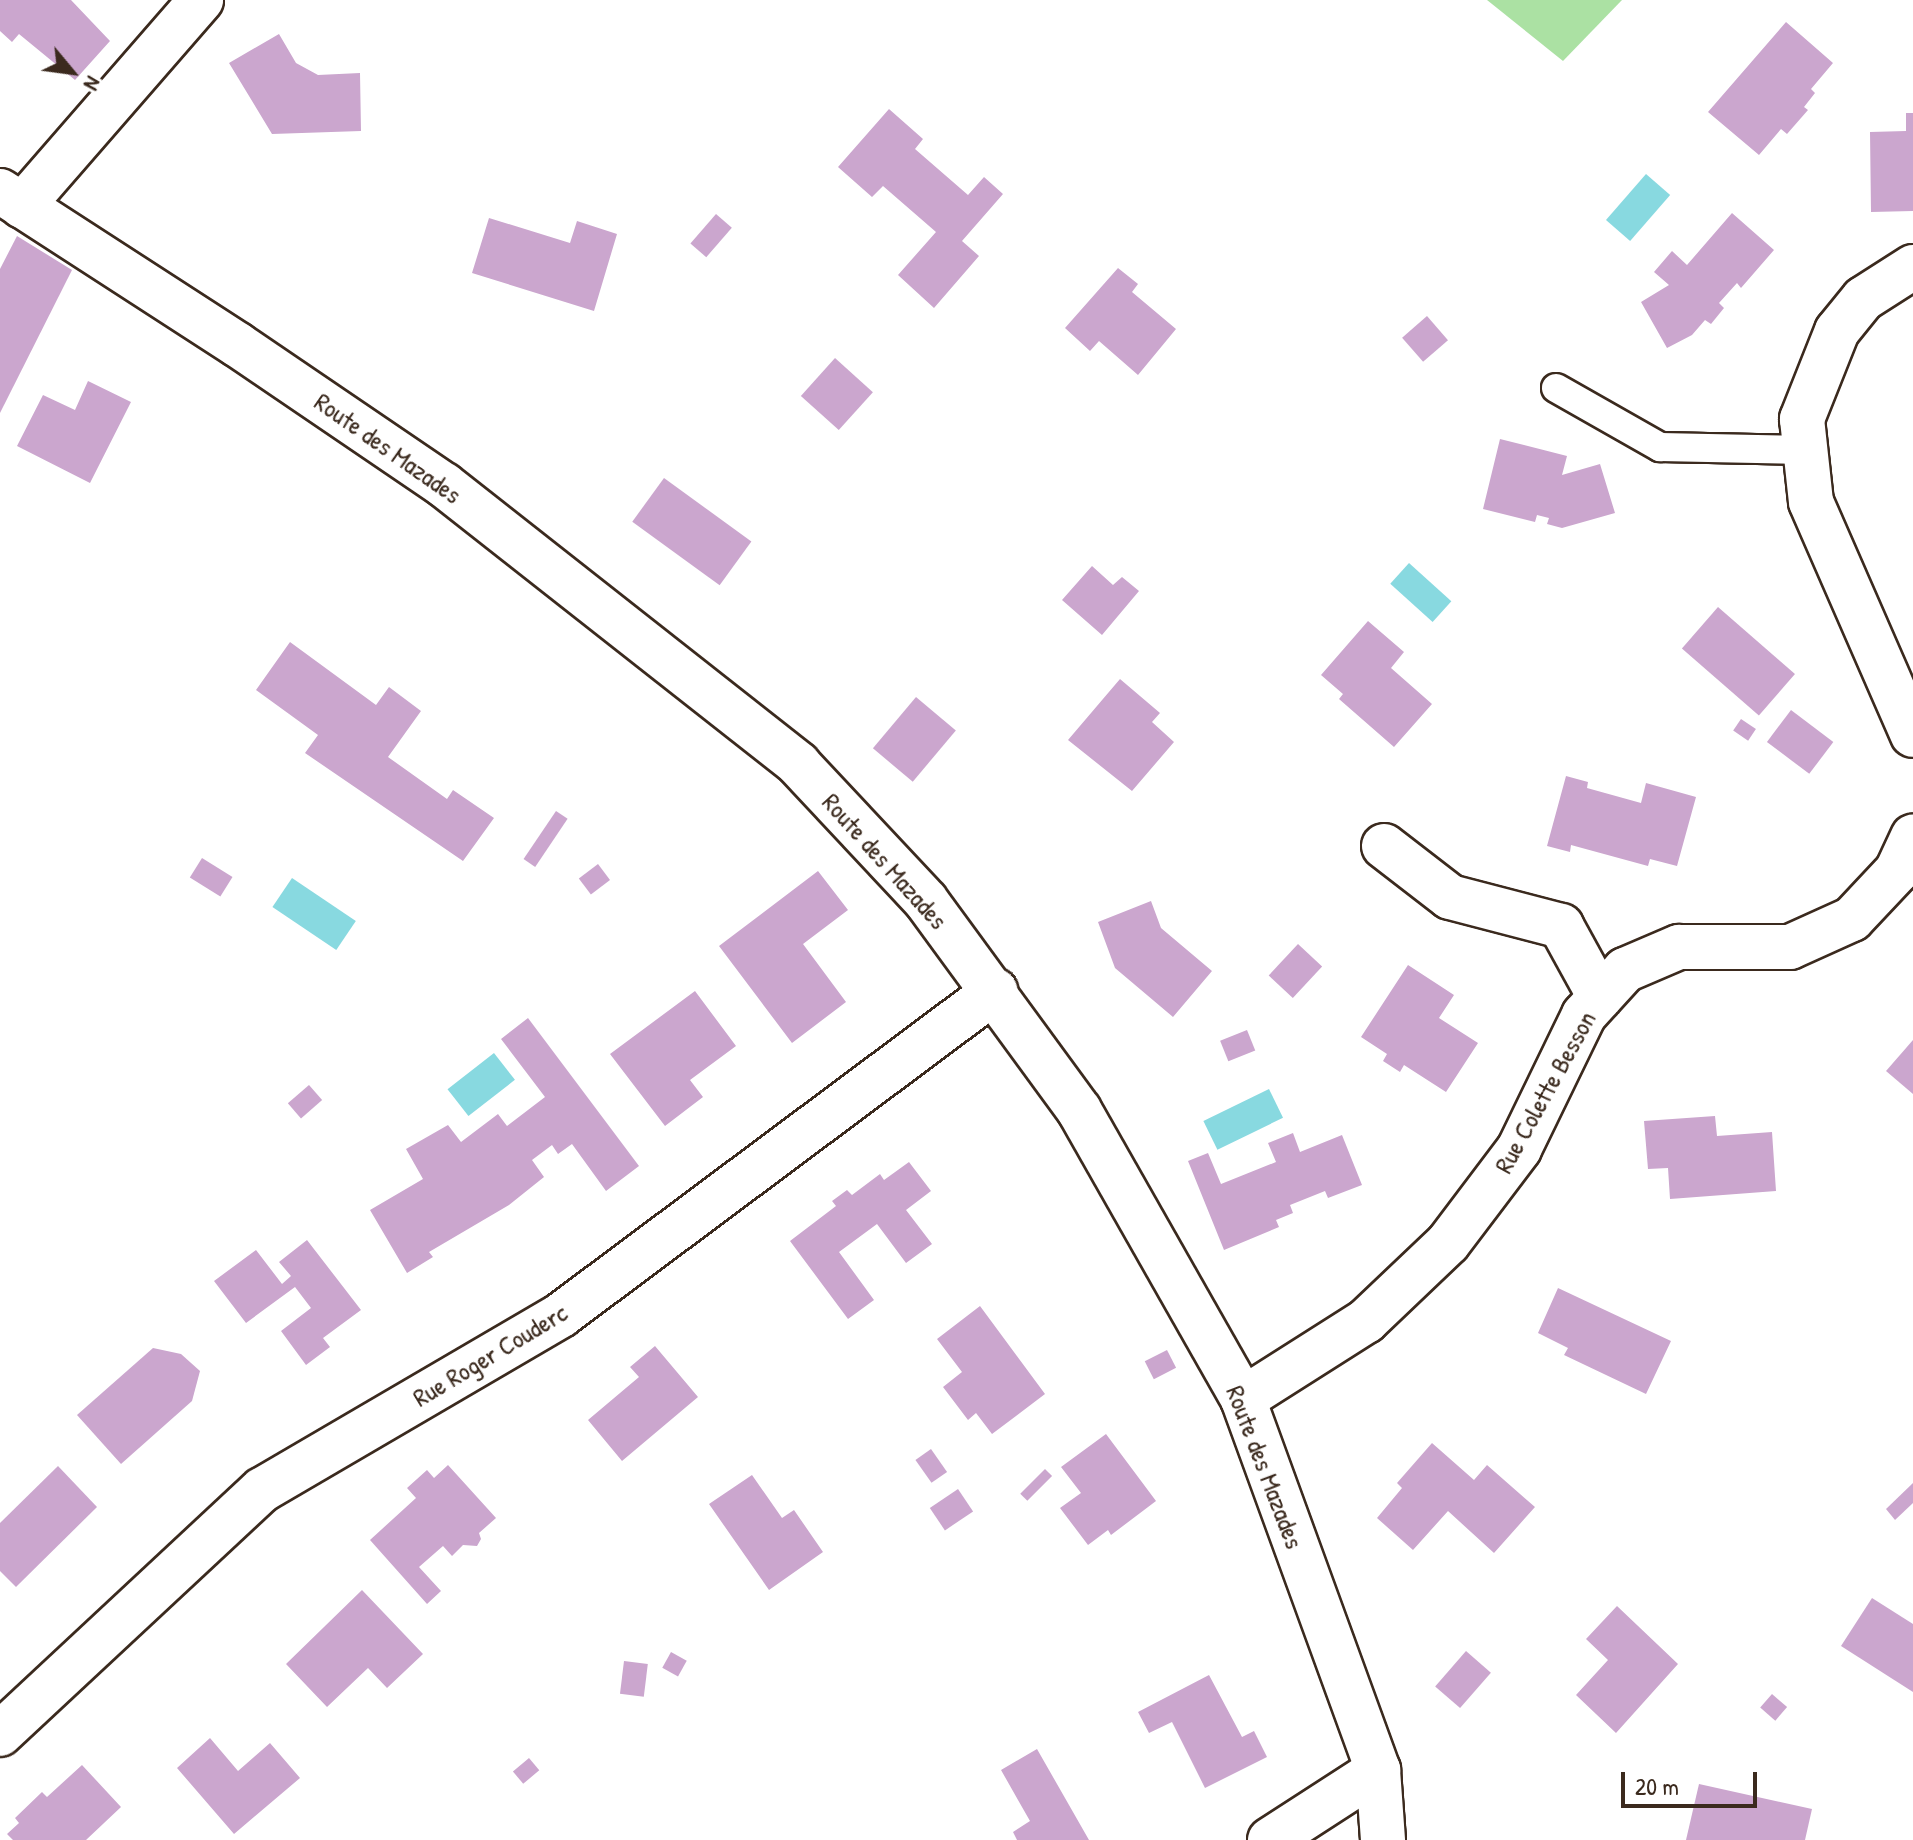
<!DOCTYPE html>
<style>
body{margin:0}
#map{position:relative;width:1913px;height:1840px;overflow:hidden;background:#fff;font-family:"Patrick Hand",sans-serif}
div>[style]{position:absolute}
.green>*{inset:0;background:#abe1a3}
.water>*{inset:0;background:#88d9e0;transform-origin:0 0}
.building>*{inset:0;background:#cba6ce;transform-origin:0 0}
.roads{filter:drop-shadow(2px 0 #3b2a1e) drop-shadow(-2px 0 #3b2a1e) drop-shadow(0 2px #3b2a1e) drop-shadow(0 -2px #3b2a1e)}
.service>*{height:28px;margin:-14px;padding:0 14px;transform-origin:14px;border-radius:14px;background:#fff}
.minor>*{height:44px;margin:-22px;padding:0 22px;transform-origin:22px;border-radius:22px;background:#fff}
span{translate:-50% -50%;white-space:nowrap;text-align:center;line-height:1.15;-webkit-text-stroke:6px #fff;paint-order:stroke}
.street-label{font-size:26px;color:#3b2a1e}
.north{position:absolute;left:32px;top:32px;width:80px;height:80px;-webkit-text-stroke:6px #fff;paint-order:stroke;rotate:119deg;font-size:22px;font-weight:700;line-height:32px;text-align:center;color:#3b2a1e}
.north::after{content:'';display:block;margin:auto;width:28px;height:36px;background:#3b2a1e;clip-path:polygon(50% 0,100% 100%,50% 72%,0 100%)}
.scale{position:absolute;left:1621px;top:1772px;width:136px;height:36px;box-sizing:border-box;border:4px solid #3b2a1e;border-top:0;padding-left:10px;font-size:24px;line-height:28px;white-space:nowrap;color:#3b2a1e;-webkit-text-stroke:6px #fff;paint-order:stroke}
</style>
<div id="map">
<div class="green">
<i style="clip-path:polygon(1487px 0,1622px 0,1563px 61px)"></i>
</div>
<div class="water">
<i style="left:1646px;top:174px;width:32px;height:61px;rotate:41deg"></i>
<i style="left:1409px;top:563px;width:57px;height:28px;rotate:42deg"></i>
<i style="left:292px;top:878px;width:77px;height:35px;rotate:34deg"></i>
<i style="left:494px;top:1053px;width:34px;height:59px;rotate:52deg"></i>
<i style="left:1269px;top:1089px;width:32px;height:73px;rotate:64deg"></i>
</div>
<div class="building">
<i style="clip-path:polygon(0 0,71px 0,110px 41px,75px 80px,19px 34px,12px 42px,0 31px)"></i>
<i style="clip-path:polygon(1786px 22px,1833px 63px,1811px 89px,1815px 93px,1804px 107px,1808px 110px,1787px 134px,1781px 129px,1759px 155px,1708px 112px)"></i>
<i style="clip-path:polygon(279px 34px,296px 63px,318px 75px,360px 73px,361px 131px,272px 134px,229px 63px)"></i>
<i style="clip-path:polygon(889px 109px,923px 139px,915px 149px,968px 195px,984px 177px,1003px 194px,962px 241px,979px 256px,934px 308px,898px 275px,936px 232px,883px 186px,872px 197px,838px 167px)"></i>
<i style="clip-path:polygon(1906px 113px,1913px 113px,1913px 211px,1871px 212px,1870px 132px,1906px 131px)"></i>
<i style="clip-path:polygon(1732px 213px,1774px 250px,1741px 288px,1737px 283px,1719px 303px,1724px 308px,1711px 324px,1705px 320px,1692px 335px,1667px 348px,1641px 302px,1669px 285px,1654px 272px,1672px 251px,1687px 265px)"></i>
<i style="left:716px;top:214px;width:21px;height:39px;rotate:41deg"></i>
<i style="clip-path:polygon(489px 218px,570px 243px,577px 221px,617px 234px,594px 311px,472px 273px)"></i>
<i style="clip-path:polygon(17px 236px,72px 270px,0 413px,0 269px)"></i>
<i style="clip-path:polygon(1118px 268px,1138px 284px,1132px 292px,1176px 329px,1138px 375px,1099px 341px,1090px 351px,1065px 328px)"></i>
<i style="left:1427px;top:316px;width:32px;height:33px;rotate:49deg"></i>
<i style="left:835px;top:358px;width:51px;height:51px;rotate:42deg"></i>
<i style="clip-path:polygon(88px 381px,131px 402px,90px 483px,17px 446px,43px 395px,75px 410px)"></i>
<i style="clip-path:polygon(1500px 439px,1567px 456px,1562px 475px,1600px 464px,1615px 513px,1562px 528px,1547px 524px,1549px 518px,1537px 515px,1535px 522px,1483px 509px)"></i>
<i style="left:664px;top:478px;width:108px;height:54px;rotate:36deg"></i>
<i style="clip-path:polygon(1092px 566px,1113px 585px,1122px 577px,1139px 591px,1102px 635px,1062px 600px)"></i>
<i style="left:1718px;top:607px;width:102px;height:55px;rotate:41deg"></i>
<i style="clip-path:polygon(1368px 621px,1404px 652px,1391px 668px,1432px 704px,1394px 747px,1339px 699px,1343px 694px,1321px 675px)"></i>
<i style="clip-path:polygon(290px 642px,376px 705px,389px 687px,421px 711px,388px 757px,447px 799px,453px 790px,494px 818px,463px 861px,305px 753px,318px 735px,256px 690px)"></i>
<i style="clip-path:polygon(1120px 679px,1160px 713px,1152px 722px,1174px 742px,1132px 791px,1068px 740px)"></i>
<i style="left:916px;top:697px;width:52px;height:67px;rotate:40deg"></i>
<i style="left:1791px;top:710px;width:53px;height:40px;rotate:37deg"></i>
<i style="left:1741px;top:719px;width:18px;height:14px;rotate:34deg"></i>
<i style="clip-path:polygon(1566px 776px,1588px 782px,1587px 788px,1641px 803px,1646px 783px,1696px 797px,1677px 866px,1650px 859px,1648px 866px,1571px 845px,1570px 852px,1547px 846px)"></i>
<i style="left:556px;top:811px;width:14px;height:58px;rotate:34deg"></i>
<i style="left:202px;top:858px;width:36px;height:23px;rotate:32deg"></i>
<i style="left:598px;top:864px;width:20px;height:24px;rotate:53deg"></i>
<i style="clip-path:polygon(818px 871px,848px 910px,803px 944px,846px 1002px,792px 1043px,719px 946px)"></i>
<i style="clip-path:polygon(1151px 901px,1161px 928px,1212px 971px,1173px 1017px,1115px 968px,1098px 922px)"></i>
<i style="left:1298px;top:944px;width:33px;height:43px;rotate:43deg"></i>
<i style="clip-path:polygon(1408px 965px,1454px 995px,1439px 1018px,1478px 1043px,1446px 1092px,1404px 1065px,1400px 1072px,1383px 1061px,1387px 1054px,1361px 1037px)"></i>
<i style="clip-path:polygon(695px 991px,736px 1046px,690px 1080px,703px 1097px,665px 1126px,610px 1054px)"></i>
<i style="clip-path:polygon(528px 1018px,639px 1166px,606px 1191px,572px 1144px,558px 1154px,552px 1145px,532px 1160px,544px 1177px,509px 1205px,429px 1252px,433px 1257px,407px 1273px,370px 1210px,423px 1179px,406px 1149px,448px 1125px,461px 1142px,498px 1114px,507px 1126px,545px 1097px,501px 1039px)"></i>
<i style="left:1247px;top:1030px;width:22px;height:29px;rotate:68deg"></i>
<i style="clip-path:polygon(1913px 1040px,1913px 1094px,1886px 1071px)"></i>
<i style="left:309px;top:1085px;width:20px;height:28px;rotate:49deg"></i>
<i style="clip-path:polygon(1715px 1116px,1717px 1136px,1772px 1132px,1776px 1191px,1670px 1199px,1668px 1168px,1648px 1169px,1644px 1121px)"></i>
<i style="clip-path:polygon(1293px 1133px,1300px 1152px,1342px 1135px,1362px 1185px,1328px 1198px,1325px 1191px,1290px 1205px,1293px 1213px,1276px 1220px,1279px 1227px,1224px 1250px,1188px 1161px,1208px 1153px,1221px 1184px,1276px 1162px,1268px 1143px)"></i>
<i style="clip-path:polygon(909px 1162px,931px 1191px,906px 1210px,932px 1244px,906px 1263px,877px 1224px,839px 1252px,874px 1300px,848px 1319px,790px 1241px,836px 1206px,832px 1201px,847px 1190px,852px 1195px,880px 1174px,884px 1180px)"></i>
<i style="clip-path:polygon(307px 1240px,361px 1310px,323px 1338px,330px 1347px,306px 1365px,281px 1331px,311px 1308px,295px 1287px,246px 1323px,214px 1281px,256px 1250px,282px 1284px,291px 1276px,279px 1262px)"></i>
<i style="clip-path:polygon(1558px 1288px,1671px 1341px,1646px 1394px,1564px 1355px,1568px 1348px,1538px 1333px)"></i>
<i style="clip-path:polygon(980px 1306px,1045px 1394px,992px 1434px,976px 1413px,968px 1420px,943px 1387px,962px 1372px,937px 1339px)"></i>
<i style="clip-path:polygon(655px 1346px,698px 1397px,622px 1461px,588px 1420px,639px 1377px,630px 1367px)"></i>
<i style="clip-path:polygon(153px 1348px,181px 1354px,200px 1371px,192px 1401px,121px 1464px,77px 1415px)"></i>
<i style="left:1167px;top:1350px;width:20px;height:25px;rotate:63deg"></i>
<i style="clip-path:polygon(1106px 1434px,1156px 1501px,1111px 1535px,1108px 1530px,1088px 1545px,1060px 1508px,1081px 1493px,1061px 1467px)"></i>
<i style="clip-path:polygon(1432px 1443px,1474px 1480px,1487px 1465px,1535px 1507px,1494px 1553px,1448px 1511px,1413px 1550px,1377px 1518px,1402px 1488px,1397px 1483px)"></i>
<i style="left:931px;top:1449px;width:28px;height:19px;rotate:55deg"></i>
<i style="clip-path:polygon(448px 1465px,496px 1518px,479px 1533px,481px 1539px,477px 1546px,463px 1545px,452px 1556px,443px 1546px,419px 1567px,441px 1591px,427px 1604px,370px 1540px,416px 1498px,407px 1488px,427px 1470px,434px 1478px)"></i>
<i style="clip-path:polygon(58px 1466px,97px 1507px,16px 1587px,0 1571px,0 1523px)"></i>
<i style="left:1045px;top:1469px;width:10px;height:35px;rotate:45deg"></i>
<i style="clip-path:polygon(752px 1475px,782px 1518px,794px 1510px,823px 1552px,769px 1590px,709px 1504px)"></i>
<i style="clip-path:polygon(1913px 1483px,1913px 1503px,1895px 1520px,1886px 1509px)"></i>
<i style="left:958px;top:1489px;width:27px;height:34px;rotate:56deg"></i>
<i style="clip-path:polygon(362px 1590px,423px 1654px,387px 1688px,368px 1668px,327px 1707px,286px 1664px)"></i>
<i style="clip-path:polygon(1872px 1598px,1913px 1624px,1913px 1692px,1841px 1646px)"></i>
<i style="clip-path:polygon(1617px 1606px,1678px 1664px,1616px 1733px,1576px 1695px,1608px 1660px,1586px 1639px)"></i>
<i style="left:1466px;top:1651px;width:33px;height:47px;rotate:41deg"></i>
<i style="left:671px;top:1652px;width:18px;height:18px;rotate:29deg"></i>
<i style="left:624px;top:1661px;width:24px;height:33px;rotate:7deg"></i>
<i style="clip-path:polygon(1209px 1675px,1242px 1737px,1254px 1731px,1267px 1757px,1205px 1788px,1172px 1722px,1149px 1733px,1138px 1712px)"></i>
<i style="left:1772px;top:1694px;width:20px;height:18px;rotate:41deg"></i>
<i style="clip-path:polygon(210px 1738px,238px 1771px,270px 1743px,300px 1778px,234px 1834px,177px 1768px)"></i>
<i style="clip-path:polygon(1037px 1749px,1089px 1840px,1017px 1840px,1013px 1832px,1030px 1821px,1001px 1770px)"></i>
<i style="left:529px;top:1758px;width:16px;height:21px;rotate:50deg"></i>
<i style="clip-path:polygon(82px 1765px,121px 1807px,86px 1840px,13px 1840px,7px 1834px,19px 1823px,15px 1818px,42px 1792px,47px 1797px)"></i>
<i style="clip-path:polygon(1699px 1784px,1812px 1809px,1805px 1840px,1686px 1840px)"></i>
</div>
<div class="roads">
<div class="service">
<i style="left:1556px;top:388px;width:120px;rotate:29.6deg"></i>
<i style="left:1660px;top:447px;width:145px;rotate:1.2deg"></i>
</div>
<div class="minor">
<i style="left:0;top:191px;width:283px;rotate:32.9deg"></i>
<i style="left:238px;top:345px;width:249px;rotate:34.2deg"></i>
<i style="left:444px;top:485px;width:451px;rotate:38.2deg"></i>
<i style="left:798px;top:764px;width:187px;rotate:46.9deg"></i>
<i style="left:926px;top:901px;width:259px;rotate:53.8deg"></i>
<i style="left:1079px;top:1110px;width:332px;rotate:60.4deg"></i>
<i style="left:1243px;top:1399px;width:395px;rotate:70deg"></i>
<i style="left:1378px;top:1770px;width:70px;rotate:85.9deg"></i>
<i style="left:22px;top:206px;width:273px;rotate:-49deg"></i>
<i style="left:1913px;top:267px;width:59px;rotate:147.4deg"></i>
<i style="left:1863px;top:299px;width:41px;rotate:129.1deg"></i>
<i style="left:1837px;top:331px;width:95px;rotate:111.7deg"></i>
<i style="left:1802px;top:419px;width:83px;rotate:83.8deg"></i>
<i style="left:1811px;top:502px;width:254px;rotate:66.4deg"></i>
<i style="left:1384px;top:846px;width:83px;rotate:37.7deg"></i>
<i style="left:1450px;top:897px;width:115px;rotate:14.6deg"></i>
<i style="left:1561px;top:926px;width:81px;rotate:61.2deg"></i>
<i style="left:1243px;top:1399px;width:146px;rotate:-32.4deg"></i>
<i style="left:1366px;top:1321px;width:113px;rotate:-43.6deg"></i>
<i style="left:1448px;top:1243px;width:118px;rotate:-52.9deg"></i>
<i style="left:1519px;top:1149px;width:149px;rotate:-64.1deg"></i>
<i style="left:1584px;top:1015px;width:61px;rotate:-47.7deg"></i>
<i style="left:1625px;top:970px;width:59px;rotate:-23.1deg"></i>
<i style="left:1679px;top:947px;width:111px"></i>
<i style="left:1790px;top:947px;width:68px;rotate:-24.3deg"></i>
<i style="left:1852px;top:919px;width:66px;rotate:-46.8deg"></i>
<i style="left:1897px;top:871px;width:38px;rotate:-65deg"></i>
<i style="left:0;top:1734px;width:358px;rotate:-43deg"></i>
<i style="left:262px;top:1490px;width:346px;rotate:-30.3deg"></i>
<i style="left:561px;top:1315px;width:542px;rotate:-36.74deg"></i>
<i style="left:1270px;top:1840px;width:129px;rotate:-32.9deg"></i>
</div>
</div>
<div class="street-label">
<span style="left:388px;top:448px;rotate:35deg">Route des Mazades</span>
<span style="left:885px;top:861px;rotate:48deg">Route des Mazades</span>
<span style="left:1545px;top:1092px;rotate:-61deg">Rue Colette Besson</span>
<span style="left:490px;top:1355px;rotate:-31deg">Rue Roger Couderc</span>
<span style="left:1265px;top:1467px;rotate:69deg">Route des Mazades</span>
</div>
<div class="north">N</div>
<div class="scale">20 m</div>
</div>
